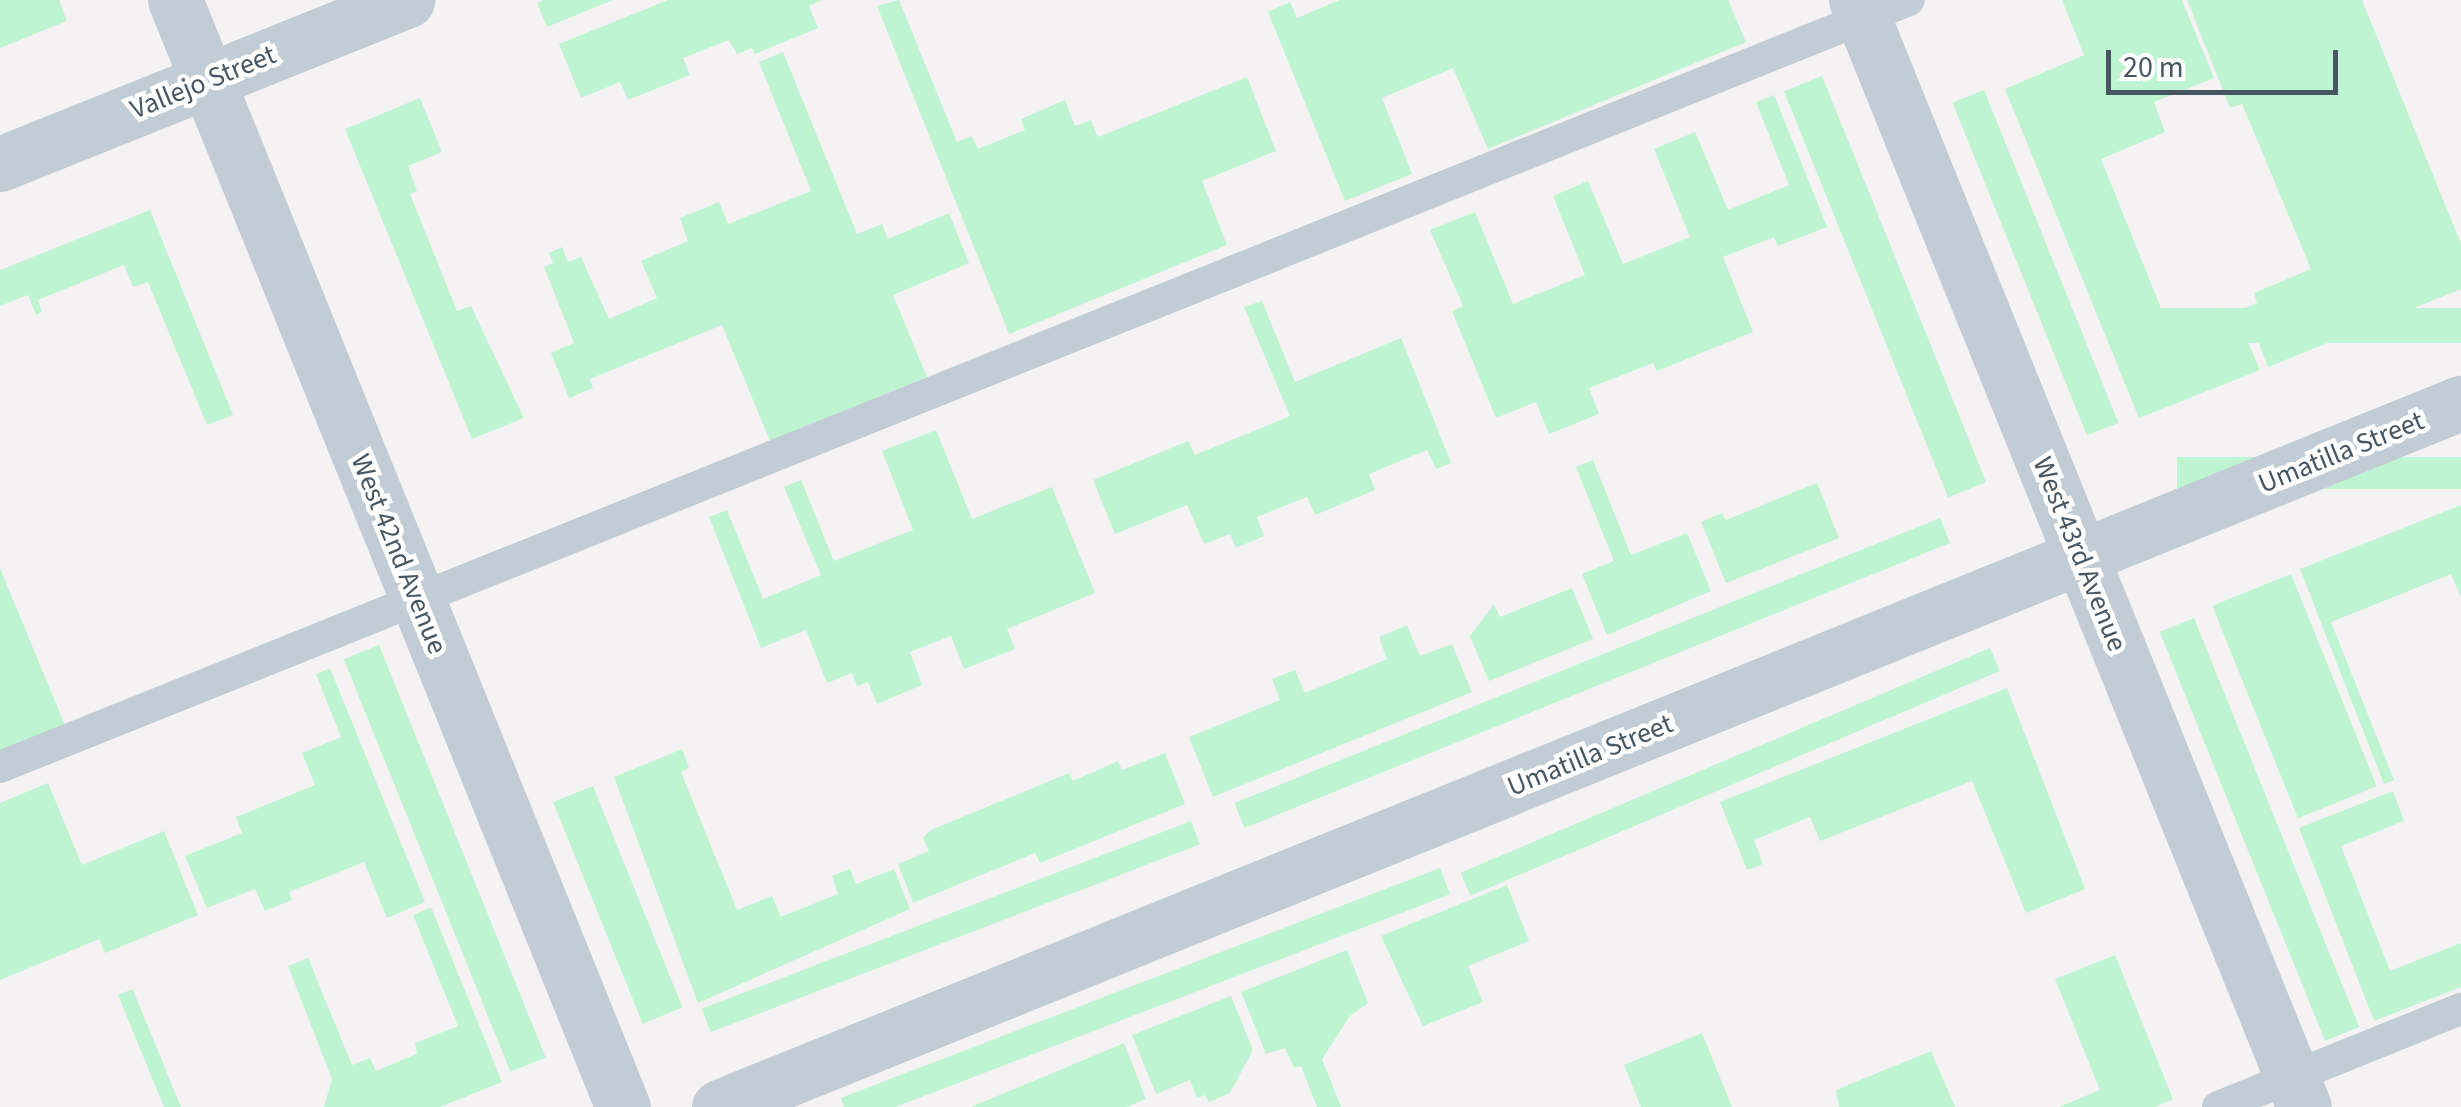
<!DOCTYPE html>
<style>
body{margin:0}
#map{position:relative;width:2461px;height:1107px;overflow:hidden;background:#f4f2f2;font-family:"Source Sans 3",sans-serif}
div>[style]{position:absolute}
.green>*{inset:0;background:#bff4d3;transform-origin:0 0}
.lane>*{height:32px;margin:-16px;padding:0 16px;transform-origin:16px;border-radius:16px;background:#c2ccd4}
.street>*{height:55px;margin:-27.5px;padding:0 27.5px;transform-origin:27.5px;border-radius:27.5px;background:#c2ccd4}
span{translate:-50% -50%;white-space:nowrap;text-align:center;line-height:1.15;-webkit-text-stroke:9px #fff;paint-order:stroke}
.street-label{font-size:28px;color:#485661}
.scale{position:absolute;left:2106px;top:50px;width:232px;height:45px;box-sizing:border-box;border:5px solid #485661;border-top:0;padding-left:12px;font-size:30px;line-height:35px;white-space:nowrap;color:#485661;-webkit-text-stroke:8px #fff;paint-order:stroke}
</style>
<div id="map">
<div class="green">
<i style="clip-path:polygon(0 0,59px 0,67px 21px,0 48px)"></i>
<i style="clip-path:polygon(544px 0,613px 0,547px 27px,537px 3px)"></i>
<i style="clip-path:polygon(668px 0,822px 0,809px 6px,818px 28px,755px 54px,752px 48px,737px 54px,729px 40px,683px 58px,690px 75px,628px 100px,620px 82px,581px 98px,559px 44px)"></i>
<i style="clip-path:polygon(899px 0,957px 142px,972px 136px,978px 149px,1025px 130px,1021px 119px,1065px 100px,1075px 126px,1091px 120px,1098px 137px,1247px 77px,1276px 151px,1202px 181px,1227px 245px,1009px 334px,877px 6px)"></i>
<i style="clip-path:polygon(1340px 0,1728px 0,1746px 42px,1488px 149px,1453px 68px,1382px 98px,1412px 174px,1345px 201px,1268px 12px,1290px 2px,1297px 18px)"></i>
<i style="clip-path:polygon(2062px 0,2182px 0,2214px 78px,2154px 102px,2165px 132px,2101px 159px,2169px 328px,2219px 307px,2223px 317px,2235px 312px,2260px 370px,2139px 418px,2005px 89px,2084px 55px)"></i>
<i style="clip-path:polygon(2187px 0,2362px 0,2461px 244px,2461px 289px,2268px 367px,2245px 308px,2257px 303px,2254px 293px,2311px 269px,2242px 104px,2230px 108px)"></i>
<i style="clip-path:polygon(783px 52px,857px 234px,882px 224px,888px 239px,949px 213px,969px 263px,893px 295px,927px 377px,770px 441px,722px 325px,590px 379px,593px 388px,569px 398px,551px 353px,574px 343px,544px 267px,553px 263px,549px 253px,562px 247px,568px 262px,581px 257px,609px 319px,657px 298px,641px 261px,688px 241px,680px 218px,719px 202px,728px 224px,811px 191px,759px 62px)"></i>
<i style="left:1822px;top:76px;width:438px;height:41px;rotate:68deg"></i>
<i style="left:1984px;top:90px;width:359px;height:34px;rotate:68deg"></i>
<i style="clip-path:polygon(1774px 95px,1827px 227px,1778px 246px,1774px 237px,1723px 257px,1753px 332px,1657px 371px,1653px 363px,1589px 388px,1599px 414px,1549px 434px,1536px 402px,1496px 418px,1452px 311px,1463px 306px,1430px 230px,1475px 212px,1513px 304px,1585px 275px,1553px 196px,1588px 181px,1623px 264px,1690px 237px,1654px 149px,1695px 132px,1728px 210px,1789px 185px,1756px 102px)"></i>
<i style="clip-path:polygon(420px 98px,442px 152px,408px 166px,417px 191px,410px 194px,457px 311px,471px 306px,524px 418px,472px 439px,345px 129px)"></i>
<i style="clip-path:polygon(150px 210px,233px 415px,207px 425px,148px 282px,133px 287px,124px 265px,38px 300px,42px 312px,36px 315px,28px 295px,0 306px,0 270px)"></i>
<i style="clip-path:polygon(1262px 301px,1295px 382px,1401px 338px,1451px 463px,1436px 469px,1427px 450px,1369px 474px,1375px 490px,1315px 515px,1307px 497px,1257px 517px,1264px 536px,1236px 548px,1230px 534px,1204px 544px,1187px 505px,1115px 534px,1093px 480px,1188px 441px,1195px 455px,1290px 416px,1244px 307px)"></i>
<i style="left:2461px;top:308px;width:35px;height:337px;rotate:90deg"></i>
<i style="clip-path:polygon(936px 430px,972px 519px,1052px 487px,1095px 593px,1007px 629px,1015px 649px,964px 669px,951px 636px,910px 652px,922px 685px,877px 704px,868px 682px,857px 686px,852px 673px,827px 683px,806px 630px,761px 648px,709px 517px,727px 510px,763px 599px,821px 575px,784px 487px,801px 480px,834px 561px,913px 530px,882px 451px)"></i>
<i style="left:2461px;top:457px;width:32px;height:284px;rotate:90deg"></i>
<i style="clip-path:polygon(1593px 460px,1631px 555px,1687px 533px,1711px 591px,1607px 635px,1582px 574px,1614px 561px,1576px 467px)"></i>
<i style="clip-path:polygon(1817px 483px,1839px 538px,1726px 583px,1701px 522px,1722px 513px,1726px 520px)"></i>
<i style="clip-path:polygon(2461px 505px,2461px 597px,2451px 574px,2331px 622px,2394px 780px,2384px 784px,2300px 569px)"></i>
<i style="left:1940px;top:518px;width:27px;height:761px;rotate:68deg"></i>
<i style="clip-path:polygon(0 568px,66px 728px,0 754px)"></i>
<i style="left:2291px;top:574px;width:229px;height:85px;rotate:68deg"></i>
<i style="clip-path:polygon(1572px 588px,1593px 639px,1489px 681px,1470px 636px,1494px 604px,1500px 617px)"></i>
<i style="left:2194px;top:618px;width:441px;height:37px;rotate:68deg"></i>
<i style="clip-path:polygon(1407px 625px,1420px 656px,1452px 644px,1472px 692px,1213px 797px,1189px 737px,1280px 700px,1272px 679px,1295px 670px,1305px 693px,1387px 659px,1379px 637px)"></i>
<i style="left:379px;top:645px;width:445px;height:38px;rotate:68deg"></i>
<i style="left:1990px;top:648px;width:25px;height:575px;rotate:67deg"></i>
<i style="clip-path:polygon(330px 668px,425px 902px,387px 918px,364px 862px,289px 892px,292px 900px,265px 911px,255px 889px,207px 908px,185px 856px,242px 833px,236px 817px,315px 785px,302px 753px,341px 737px,316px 674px)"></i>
<i style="clip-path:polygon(2007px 688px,2085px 889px,2026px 913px,1972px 781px,1820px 841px,1810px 817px,1754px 840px,1763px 864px,1747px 870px,1720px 802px)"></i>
<i style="clip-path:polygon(682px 749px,689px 768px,681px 772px,737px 910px,772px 896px,781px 917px,838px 894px,832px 876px,850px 869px,856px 884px,894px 869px,910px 909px,698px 1003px,614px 777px)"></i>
<i style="clip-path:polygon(1165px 753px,1185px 804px,1040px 863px,1035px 853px,913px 903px,898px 864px,929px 851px,923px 838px,931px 830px,1069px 773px,1073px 781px,1118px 761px,1122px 770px)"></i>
<i style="clip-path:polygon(48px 783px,82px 865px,164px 831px,198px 915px,105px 953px,99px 939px,0 980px,0 803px)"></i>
<i style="left:593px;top:786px;width:239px;height:43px;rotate:68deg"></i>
<i style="clip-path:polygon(2393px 791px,2404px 821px,2341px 846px,2390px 971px,2461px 943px,2461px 987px,2374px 1021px,2299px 828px)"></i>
<i style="left:1191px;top:821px;width:25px;height:524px;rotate:69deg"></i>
<i style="left:1440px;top:868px;width:28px;height:642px;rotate:69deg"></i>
<i style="clip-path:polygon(1507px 885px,1529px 941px,1468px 966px,1483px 1002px,1423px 1026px,1381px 936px)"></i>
<i style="clip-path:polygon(431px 907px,502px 1082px,440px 1107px,324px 1107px,332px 1079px,288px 966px,308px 958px,352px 1065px,370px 1058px,376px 1071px,417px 1054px,415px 1043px,458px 1026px,413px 915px)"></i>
<i style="clip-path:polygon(1347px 950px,1368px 1003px,1350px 1016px,1322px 1059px,1341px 1107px,1317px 1107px,1301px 1066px,1294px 1068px,1285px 1048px,1266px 1054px,1241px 992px)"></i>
<i style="clip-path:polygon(2115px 955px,2173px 1099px,2155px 1107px,2059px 1107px,2100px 1090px,2055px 979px)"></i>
<i style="clip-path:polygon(133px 989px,133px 990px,181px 1107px,164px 1107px,118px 995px)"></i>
<i style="clip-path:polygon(1231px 996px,1253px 1050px,1230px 1093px,1209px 1102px,1205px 1095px,1197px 1098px,1190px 1080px,1156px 1094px,1132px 1035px)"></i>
<i style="clip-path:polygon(1702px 1033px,1732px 1107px,1641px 1107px,1624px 1065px)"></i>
<i style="clip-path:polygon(1124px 1043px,1146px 1099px,1127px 1107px,971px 1107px)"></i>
<i style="clip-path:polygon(1931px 1051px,1955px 1107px,1839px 1107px,1836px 1090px)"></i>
</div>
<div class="lane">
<i style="left:0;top:767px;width:2057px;rotate:-21.89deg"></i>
<i style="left:2218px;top:1107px;width:262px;rotate:-22deg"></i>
</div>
<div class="street">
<i style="left:175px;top:0;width:1194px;rotate:67.97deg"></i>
<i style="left:1856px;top:0;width:1194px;rotate:67.97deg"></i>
<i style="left:0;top:164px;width:439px;rotate:-21.9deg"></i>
<i style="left:719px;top:1107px;width:1879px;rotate:-22.01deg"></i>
</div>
<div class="street-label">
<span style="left:203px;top:82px;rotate:-22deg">Vallejo Street</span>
<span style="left:2341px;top:452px;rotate:-22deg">Umatilla Street</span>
<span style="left:399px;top:554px;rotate:68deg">West 42nd Avenue</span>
<span style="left:2080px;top:554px;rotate:68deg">West 43rd Avenue</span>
<span style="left:1590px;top:755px;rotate:-22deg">Umatilla Street</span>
</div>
<div class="scale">20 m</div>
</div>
